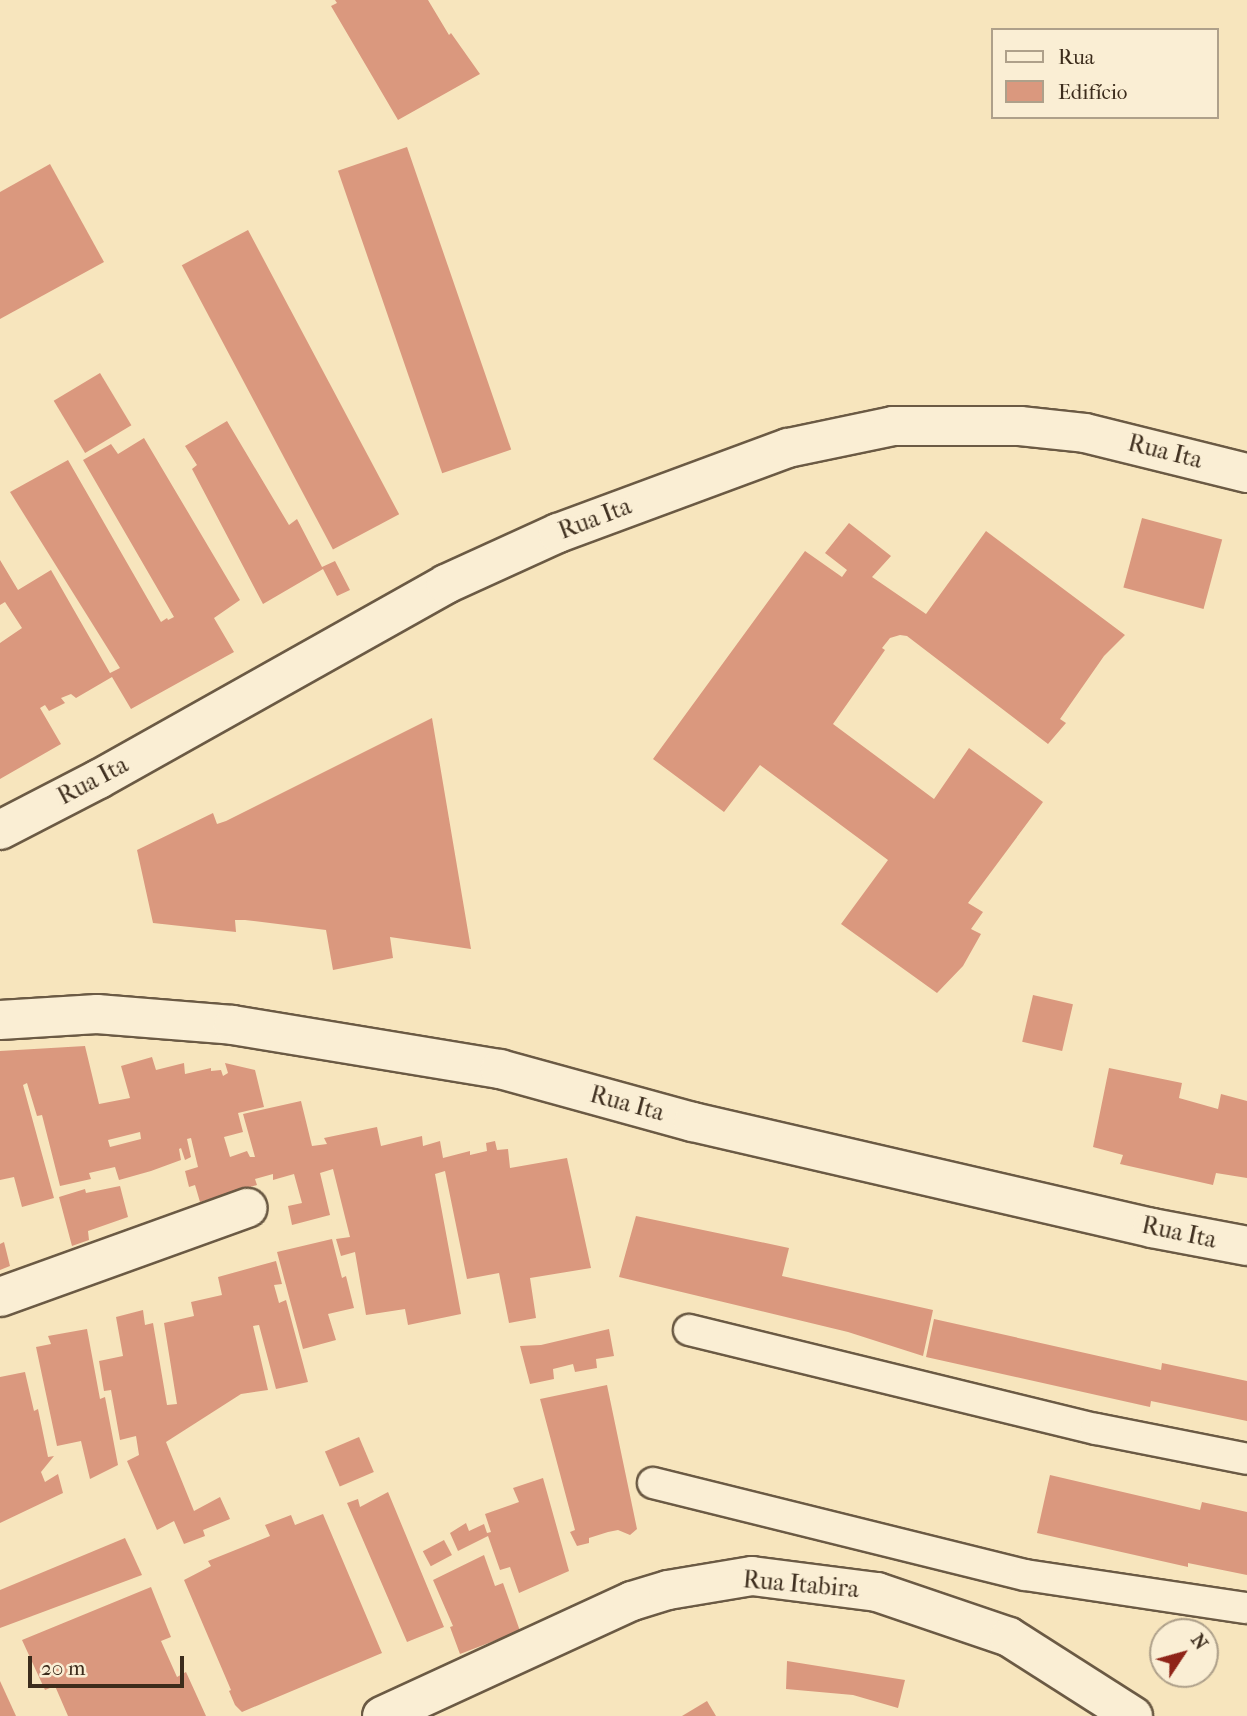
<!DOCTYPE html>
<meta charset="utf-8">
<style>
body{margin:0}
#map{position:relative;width:1247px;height:1716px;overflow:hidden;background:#f7e5bd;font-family:"IM FELL French Canon",serif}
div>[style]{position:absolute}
.building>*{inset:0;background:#da987e;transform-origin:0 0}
.roads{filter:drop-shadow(2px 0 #6b5a44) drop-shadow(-2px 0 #6b5a44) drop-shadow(0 2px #6b5a44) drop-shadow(0 -2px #6b5a44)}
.lane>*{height:30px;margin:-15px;padding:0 15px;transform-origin:15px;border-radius:15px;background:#faeed4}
.street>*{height:38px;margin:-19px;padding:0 19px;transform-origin:19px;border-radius:19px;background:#faeed4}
span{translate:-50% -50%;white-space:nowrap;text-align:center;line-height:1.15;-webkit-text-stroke:7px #faeed4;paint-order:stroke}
.street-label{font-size:24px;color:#3c2c1c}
.legend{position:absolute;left:991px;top:28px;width:228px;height:91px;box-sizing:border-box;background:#faeed4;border:2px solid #aea08a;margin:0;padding:9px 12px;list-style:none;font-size:21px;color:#3c2c1c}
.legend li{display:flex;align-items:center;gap:14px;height:35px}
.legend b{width:35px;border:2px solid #aea08a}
.north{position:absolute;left:1149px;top:1618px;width:70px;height:70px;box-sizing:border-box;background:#faeed4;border:2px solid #aea08a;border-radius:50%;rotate:54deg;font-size:19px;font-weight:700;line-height:28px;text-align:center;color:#3c2c1c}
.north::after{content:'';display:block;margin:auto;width:24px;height:32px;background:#8f2418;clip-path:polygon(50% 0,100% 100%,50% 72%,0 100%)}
.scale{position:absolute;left:28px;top:1656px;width:156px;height:32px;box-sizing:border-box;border:4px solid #3c2c1c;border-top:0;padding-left:9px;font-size:21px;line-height:24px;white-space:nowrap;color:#3c2c1c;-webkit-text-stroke:5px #faeed4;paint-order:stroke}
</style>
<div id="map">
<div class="building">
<i style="clip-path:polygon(335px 0,428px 0,449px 35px,451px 33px,480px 74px,398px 120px,331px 6px,337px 3px)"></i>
<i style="left:407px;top:147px;width:320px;height:73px;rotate:71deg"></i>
<i style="clip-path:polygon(50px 164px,104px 262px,0 319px,0 192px)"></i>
<i style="left:248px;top:230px;width:322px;height:75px;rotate:62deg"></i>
<i style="left:100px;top:373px;width:61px;height:54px;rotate:59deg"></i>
<i style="clip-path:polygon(227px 421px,289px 525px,297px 519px,322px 567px,335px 561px,350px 590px,337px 596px,323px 569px,263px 604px,192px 469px,197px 465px,185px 446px)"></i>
<i style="clip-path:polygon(144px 438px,240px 600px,214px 618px,234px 652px,131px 709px,112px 677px,76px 698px,71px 694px,61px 698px,65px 703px,49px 711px,45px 705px,40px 708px,61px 744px,0 779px,0 643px,22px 628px,5px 602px,0 605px,0 560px,18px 590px,51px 570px,110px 673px,120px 668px,10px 492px,68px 460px,161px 622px,167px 618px,168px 620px,174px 617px,83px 460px,111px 444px,118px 454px)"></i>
<i style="left:1142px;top:518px;width:83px;height:72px;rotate:15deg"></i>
<i style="clip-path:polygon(849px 523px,891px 556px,872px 577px,926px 614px,986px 531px,1125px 635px,1104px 656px,1060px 719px,1066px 723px,1048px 744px,907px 636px,900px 635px,890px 638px,882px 648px,885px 650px,833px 724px,934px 799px,969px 748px,1043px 802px,968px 903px,983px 912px,971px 929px,981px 934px,963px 966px,937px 993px,841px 924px,888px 860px,760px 765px,724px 812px,653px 759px,805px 551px,842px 577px,847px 570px,825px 553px)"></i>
<i style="clip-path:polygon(432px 718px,471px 949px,390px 937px,393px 958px,333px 970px,326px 930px,245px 920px,235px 920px,236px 932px,153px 923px,137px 850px,213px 813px,217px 824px,226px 821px)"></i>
<i style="left:1033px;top:995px;width:41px;height:48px;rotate:13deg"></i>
<i style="clip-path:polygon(evenodd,85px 1046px,99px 1104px,130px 1098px,121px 1066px,152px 1057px,156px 1070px,184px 1063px,185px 1074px,211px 1068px,211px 1071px,221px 1070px,223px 1076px,228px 1073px,225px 1063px,255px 1070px,264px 1107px,238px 1113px,243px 1132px,224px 1137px,230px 1157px,247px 1151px,250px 1157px,255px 1157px,243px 1114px,301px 1101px,312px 1146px,327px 1144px,324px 1138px,377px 1127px,381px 1146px,422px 1136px,423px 1146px,440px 1141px,443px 1158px,470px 1151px,470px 1155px,487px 1151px,486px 1143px,495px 1141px,497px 1150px,508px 1149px,510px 1168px,567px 1158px,591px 1268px,530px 1278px,536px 1318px,509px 1323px,499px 1273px,467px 1279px,445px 1171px,435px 1174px,461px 1314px,408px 1325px,405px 1309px,366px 1315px,355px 1252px,341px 1256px,336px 1239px,350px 1237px,333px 1169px,320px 1173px,330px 1215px,292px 1225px,288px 1206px,302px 1203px,294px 1174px,273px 1180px,273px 1174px,255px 1179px,257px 1185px,200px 1202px,195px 1185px,189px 1187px,185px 1171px,198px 1167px,191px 1138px,187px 1139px,191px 1157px,185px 1160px,181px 1148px,179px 1149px,181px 1160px,151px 1171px,119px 1180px,115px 1167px,89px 1173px,91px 1179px,60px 1186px,42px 1115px,37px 1116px,27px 1083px,23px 1085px,54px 1198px,22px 1207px,14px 1177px,0 1180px,0 1051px,85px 1046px,140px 1132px,141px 1139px,110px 1147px,108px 1140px,140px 1132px)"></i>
<i style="clip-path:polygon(1109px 1068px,1182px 1083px,1179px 1098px,1218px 1109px,1221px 1094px,1247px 1101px,1247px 1178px,1216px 1173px,1213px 1185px,1120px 1164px,1123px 1155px,1093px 1147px)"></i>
<i style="clip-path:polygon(120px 1186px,128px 1217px,88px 1231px,89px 1240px,72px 1246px,59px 1197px,85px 1189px,86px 1193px)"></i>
<i style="clip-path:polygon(636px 1216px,789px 1248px,782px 1276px,933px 1310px,923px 1356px,848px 1332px,619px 1277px)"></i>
<i style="clip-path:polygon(332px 1239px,342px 1278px,346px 1276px,354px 1308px,328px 1314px,336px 1340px,303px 1349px,277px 1252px)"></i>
<i style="clip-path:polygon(4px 1242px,10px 1266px,0 1270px,0 1244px)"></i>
<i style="clip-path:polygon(276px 1261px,282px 1284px,274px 1285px,279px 1303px,286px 1300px,308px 1382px,276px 1389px,259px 1325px,253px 1326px,268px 1390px,241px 1394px,166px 1442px,194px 1511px,220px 1497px,230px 1519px,203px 1530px,205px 1536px,184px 1544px,174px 1521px,157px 1530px,127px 1461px,139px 1455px,136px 1436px,120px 1440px,111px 1390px,104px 1391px,99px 1361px,123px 1356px,116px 1317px,143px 1310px,145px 1325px,153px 1323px,167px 1405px,177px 1404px,164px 1323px,194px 1316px,191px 1302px,222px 1295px,218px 1277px)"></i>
<i style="clip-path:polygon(934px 1319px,1161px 1370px,1162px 1363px,1247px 1381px,1247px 1421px,1151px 1401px,1150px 1407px,926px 1357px)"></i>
<i style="clip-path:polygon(87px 1329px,100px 1399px,105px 1397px,118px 1465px,90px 1479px,81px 1441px,57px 1446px,36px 1347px,51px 1344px,48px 1336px)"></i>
<i style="clip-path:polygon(609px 1329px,614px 1356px,596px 1359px,597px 1368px,575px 1372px,573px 1364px,553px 1369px,554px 1379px,530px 1384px,520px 1346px,541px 1345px)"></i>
<i style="clip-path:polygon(25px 1372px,34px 1411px,38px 1409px,48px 1457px,54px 1456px,41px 1472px,45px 1482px,58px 1474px,63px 1493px,0 1523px,0 1377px)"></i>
<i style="clip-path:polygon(607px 1385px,637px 1529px,630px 1535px,618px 1530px,608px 1532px,589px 1538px,589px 1543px,577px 1546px,570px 1532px,575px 1530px,540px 1399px)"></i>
<i style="left:359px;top:1437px;width:38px;height:37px;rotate:67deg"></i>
<i style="clip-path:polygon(1050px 1475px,1200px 1510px,1202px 1502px,1247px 1512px,1247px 1575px,1188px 1563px,1188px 1567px,1037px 1533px)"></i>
<i style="clip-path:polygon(543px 1478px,569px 1571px,519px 1593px,510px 1567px,500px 1570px,488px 1536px,458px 1551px,450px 1533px,466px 1523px,469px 1531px,484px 1524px,487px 1533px,491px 1532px,485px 1514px,519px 1502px,513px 1488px)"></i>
<i style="clip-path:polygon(388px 1492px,444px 1627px,407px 1642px,347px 1503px,358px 1499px,360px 1507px)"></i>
<i style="clip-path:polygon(323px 1514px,382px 1653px,242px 1712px,235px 1705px,229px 1691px,231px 1690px,184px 1580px,211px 1566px,208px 1561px,270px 1536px,265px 1525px,291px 1515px,295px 1525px)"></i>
<i style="clip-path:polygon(125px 1538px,142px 1575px,0 1628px,0 1590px)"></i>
<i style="left:444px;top:1540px;width:17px;height:24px;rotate:62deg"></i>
<i style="clip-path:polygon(484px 1555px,495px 1586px,503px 1583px,520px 1631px,460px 1654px,450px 1627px,453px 1626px,433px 1580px)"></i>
<i style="clip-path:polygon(151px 1587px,171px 1637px,161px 1641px,177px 1677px,186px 1672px,206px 1716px,68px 1716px,55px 1686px,45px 1690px,22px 1640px)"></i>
<i style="clip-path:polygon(787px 1661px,905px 1680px,898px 1708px,853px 1695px,786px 1689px)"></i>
<i style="clip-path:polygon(0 1681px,16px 1716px,0 1716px)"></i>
<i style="clip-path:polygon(707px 1701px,716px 1716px,682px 1716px)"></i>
</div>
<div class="roads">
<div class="lane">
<i style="left:689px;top:1330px;width:419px;rotate:13.7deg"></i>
<i style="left:1096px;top:1429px;width:154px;rotate:11.2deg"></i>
<i style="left:653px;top:1483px;width:383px;rotate:13.9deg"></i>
<i style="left:1025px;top:1575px;width:224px;rotate:8.5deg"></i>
</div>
<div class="street">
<i style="left:0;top:830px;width:111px;rotate:-27.3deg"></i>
<i style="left:99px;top:779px;width:398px;rotate:-29.3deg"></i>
<i style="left:446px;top:584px;width:123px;rotate:-24.5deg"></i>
<i style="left:558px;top:533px;width:245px;rotate:-20.3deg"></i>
<i style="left:788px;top:448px;width:107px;rotate:-11.8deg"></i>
<i style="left:893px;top:426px;width:127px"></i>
<i style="left:1020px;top:426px;width:65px;rotate:6.1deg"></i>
<i style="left:1085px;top:433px;width:167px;rotate:13.9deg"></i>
<i style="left:0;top:1020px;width:97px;rotate:-3.5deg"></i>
<i style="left:97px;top:1014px;width:136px;rotate:4.6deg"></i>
<i style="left:233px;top:1025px;width:271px;rotate:9.4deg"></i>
<i style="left:500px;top:1069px;width:200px;rotate:15.4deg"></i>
<i style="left:693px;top:1122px;width:471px;rotate:13deg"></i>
<i style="left:1152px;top:1228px;width:97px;rotate:10.7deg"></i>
<i style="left:0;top:1297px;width:263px;rotate:-19.8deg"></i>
<i style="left:382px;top:1716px;width:275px;rotate:-24.7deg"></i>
<i style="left:632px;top:1601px;width:38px;rotate:-17deg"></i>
<i style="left:668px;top:1590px;width:85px;rotate:-9.5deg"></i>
<i style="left:752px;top:1576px;width:126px;rotate:7.3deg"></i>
<i style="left:877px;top:1592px;width:139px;rotate:18.8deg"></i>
<i style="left:1009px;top:1637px;width:147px;rotate:32.5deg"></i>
</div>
</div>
<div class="street-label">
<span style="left:1165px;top:452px;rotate:14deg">Rua Ita</span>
<span style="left:595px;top:519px;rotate:-21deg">Rua Ita</span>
<span style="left:93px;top:781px;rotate:-28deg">Rua Ita</span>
<span style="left:627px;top:1104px;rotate:15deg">Rua Ita</span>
<span style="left:1179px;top:1233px;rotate:12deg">Rua Ita</span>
<span style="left:801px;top:1585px;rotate:5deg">Rua Itabira</span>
</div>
<ul class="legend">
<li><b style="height:9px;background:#faeed4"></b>Rua</li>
<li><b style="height:19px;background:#da987e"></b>Edifício</li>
</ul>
<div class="north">N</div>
<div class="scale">20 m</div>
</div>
